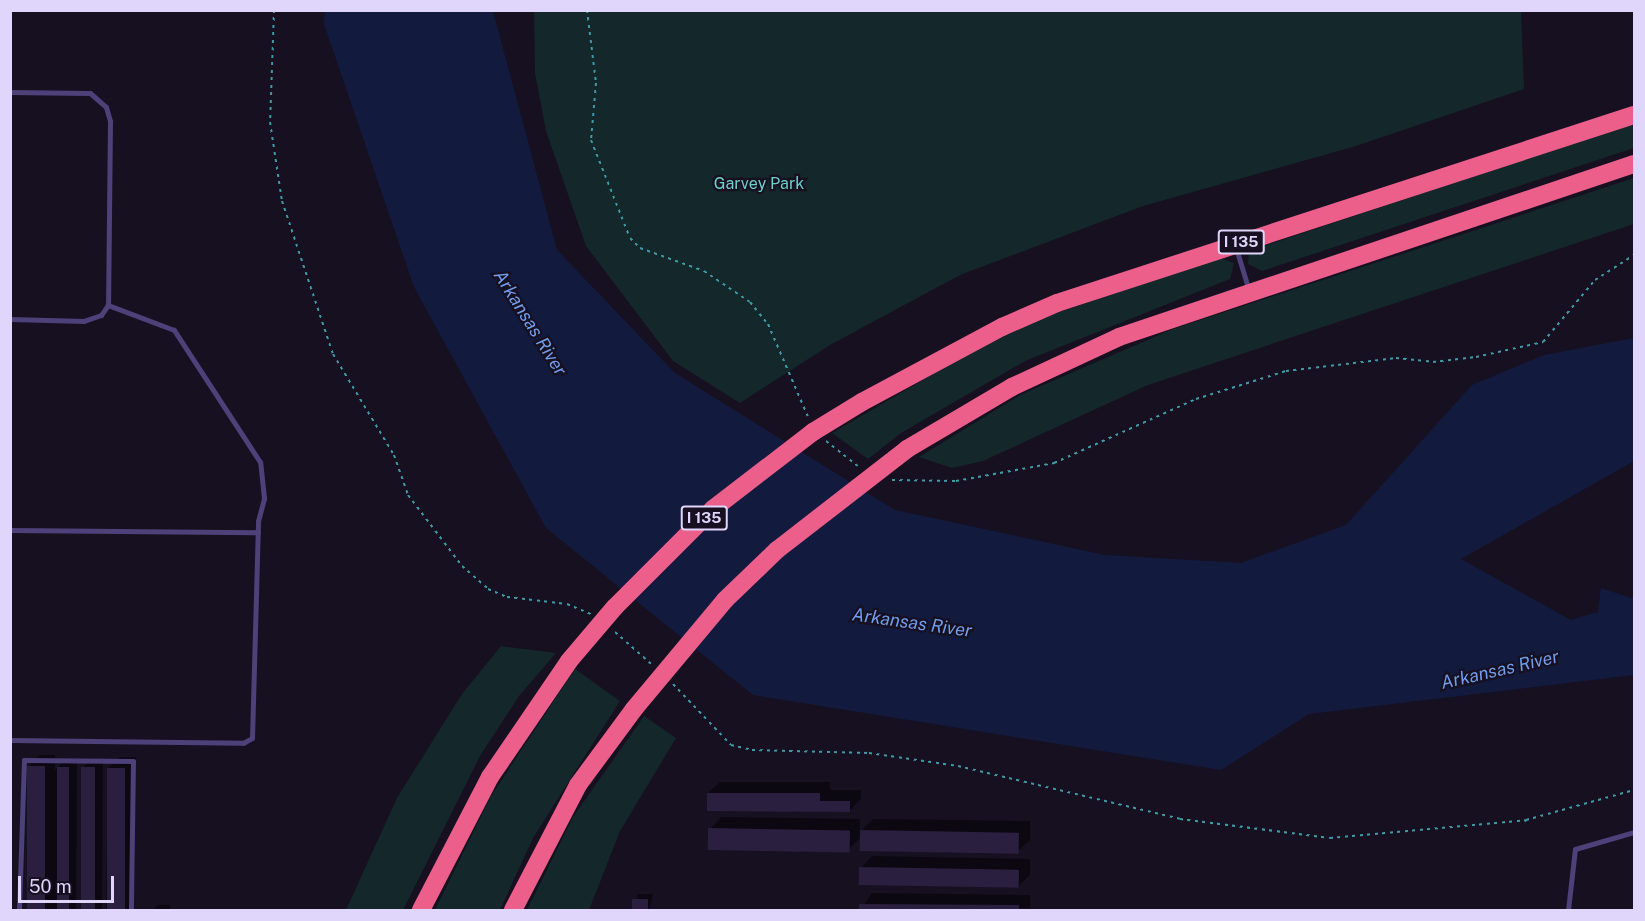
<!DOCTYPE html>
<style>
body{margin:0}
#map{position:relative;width:1645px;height:921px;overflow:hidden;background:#161021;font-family:"Public Sans",sans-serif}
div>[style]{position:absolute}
.green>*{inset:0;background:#14272a}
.water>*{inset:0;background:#121b3e}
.shadow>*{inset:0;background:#0007}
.building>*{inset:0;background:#2b1f3f;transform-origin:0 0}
.path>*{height:2px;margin-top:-1px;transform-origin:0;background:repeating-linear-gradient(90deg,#3d9aa6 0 3px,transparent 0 7.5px)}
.lane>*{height:5px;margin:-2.5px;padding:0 2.5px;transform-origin:2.5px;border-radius:2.5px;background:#4d417a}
.highway>*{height:18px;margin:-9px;padding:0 9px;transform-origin:9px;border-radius:9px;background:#eb5f8a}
.highway-bridge>*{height:18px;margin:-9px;padding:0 9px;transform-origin:9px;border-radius:9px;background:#eb5f8a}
span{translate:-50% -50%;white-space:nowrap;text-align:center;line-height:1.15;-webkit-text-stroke:4.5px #161021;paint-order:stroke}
.shield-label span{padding:2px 4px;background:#161021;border:2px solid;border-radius:4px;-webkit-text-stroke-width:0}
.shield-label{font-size:15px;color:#e0d5fa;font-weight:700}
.park-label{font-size:16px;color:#6ad1c9}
.water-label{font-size:18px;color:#709ded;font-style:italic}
.frame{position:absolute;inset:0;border:12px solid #e0d5fa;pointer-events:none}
.scale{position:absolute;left:18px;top:876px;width:96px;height:27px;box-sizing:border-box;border:3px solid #e0d5fa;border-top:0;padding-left:8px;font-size:18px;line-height:21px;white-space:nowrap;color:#e0d5fa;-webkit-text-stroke:4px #161021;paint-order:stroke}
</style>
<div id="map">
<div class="green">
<i style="clip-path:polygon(534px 11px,1521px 11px,1524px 89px,1356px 146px,1143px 206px,960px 275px,830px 345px,740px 403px,673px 361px,586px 246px,546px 131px,535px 73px)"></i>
<i style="clip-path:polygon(1634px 123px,1634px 148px,1262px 271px,1248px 264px,1249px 253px,1261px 247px)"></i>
<i style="clip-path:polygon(1634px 178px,1634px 224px,1148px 385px,983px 461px,952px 468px,919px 457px,1020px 395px,1173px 329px)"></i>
<i style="clip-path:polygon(1220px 258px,1234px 263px,1230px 279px,1025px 361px,901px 433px,868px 459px,832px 433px,978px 348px,1042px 318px)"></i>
<i style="clip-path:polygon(501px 646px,556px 653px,519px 696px,480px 756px,403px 910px,346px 910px,397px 798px,462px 694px)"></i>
<i style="clip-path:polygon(575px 669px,620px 701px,533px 838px,500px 910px,435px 910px,491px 796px)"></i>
<i style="clip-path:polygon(644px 716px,676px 738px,620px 831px,589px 910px,527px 910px,573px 817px)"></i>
</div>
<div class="water">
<i style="clip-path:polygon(325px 11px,493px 11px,557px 250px,675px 373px,895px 510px,1105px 555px,1241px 563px,1346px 525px,1472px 385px,1544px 355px,1634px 338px,1634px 461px,1461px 559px,1571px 620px,1598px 612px,1601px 588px,1634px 599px,1634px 675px,1309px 714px,1221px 770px,753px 695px,546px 528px,414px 287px,324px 24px)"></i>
</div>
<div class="shadow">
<i style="clip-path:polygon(40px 755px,55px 755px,55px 770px,66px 759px,77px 759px,76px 910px,27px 910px,29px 766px)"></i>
<i style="clip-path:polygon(120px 757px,136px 757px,134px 910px,106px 910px,108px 768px)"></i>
<i style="clip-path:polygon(91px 759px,103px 760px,102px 910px,82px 910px,83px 768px)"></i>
<i style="clip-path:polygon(720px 782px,830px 782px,830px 790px,861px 790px,861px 799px,850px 810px,708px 793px)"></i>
<i style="clip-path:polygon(721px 817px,860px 819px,860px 832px,873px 819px,1030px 821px,1030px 840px,1018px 851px,862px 836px,849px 849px,710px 829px)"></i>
<i style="clip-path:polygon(872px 856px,1030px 859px,1030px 875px,1019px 886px,861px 868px)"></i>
<i style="clip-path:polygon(872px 893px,1030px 895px,1030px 908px,861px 910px)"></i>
<i style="clip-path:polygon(638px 894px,653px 894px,649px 910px,633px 910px)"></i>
<i style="clip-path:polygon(158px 905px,170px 905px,170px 910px,152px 910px)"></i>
</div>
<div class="building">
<i style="left:27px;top:766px;width:18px;height:144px"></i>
<i style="left:57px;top:767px;width:12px;height:143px"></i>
<i style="left:81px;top:767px;width:14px;height:143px"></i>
<i style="left:107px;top:768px;width:18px;height:142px"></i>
<i style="clip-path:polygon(707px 793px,820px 793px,820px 801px,850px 801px,850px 812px,707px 811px)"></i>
<i style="left:708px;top:828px;width:142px;height:22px;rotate:1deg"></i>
<i style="left:860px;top:830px;width:159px;height:21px;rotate:1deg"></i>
<i style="left:859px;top:867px;width:160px;height:18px;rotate:1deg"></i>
<i style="left:632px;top:899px;width:16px;height:11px"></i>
<i style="clip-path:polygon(859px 904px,1019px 905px,1019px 910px,859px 910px)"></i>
</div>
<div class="path">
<i style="left:274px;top:10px;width:112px;rotate:92deg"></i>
<i style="left:270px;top:122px;width:80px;rotate:81.4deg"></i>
<i style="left:282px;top:201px;width:161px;rotate:71.6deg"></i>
<i style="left:333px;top:354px;width:118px;rotate:58.9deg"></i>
<i style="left:394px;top:455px;width:42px;rotate:70.7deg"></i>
<i style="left:408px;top:495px;width:89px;rotate:52.7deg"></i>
<i style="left:462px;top:566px;width:35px;rotate:41deg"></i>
<i style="left:488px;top:589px;width:21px;rotate:23deg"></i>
<i style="left:507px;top:597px;width:60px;rotate:6.7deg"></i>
<i style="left:567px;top:604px;width:26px;rotate:23deg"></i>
<i style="left:587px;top:10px;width:74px;rotate:83deg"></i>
<i style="left:596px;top:83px;width:57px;rotate:95deg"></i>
<i style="left:591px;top:140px;width:105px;rotate:68.3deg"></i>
<i style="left:630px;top:238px;width:14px;rotate:45deg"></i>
<i style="left:640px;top:248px;width:68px;rotate:19.8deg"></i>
<i style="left:704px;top:271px;width:55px;rotate:34deg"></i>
<i style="left:750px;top:302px;width:28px;rotate:51deg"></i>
<i style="left:768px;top:324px;width:101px;rotate:66.7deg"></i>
<i style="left:826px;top:441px;width:42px;rotate:38.2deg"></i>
<i style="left:892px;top:480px;width:64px;rotate:0.9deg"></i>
<i style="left:956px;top:481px;width:100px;rotate:-10.4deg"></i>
<i style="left:1054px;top:463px;width:156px;rotate:-24.3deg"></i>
<i style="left:1196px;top:399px;width:94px;rotate:-17.3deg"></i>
<i style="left:1286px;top:371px;width:111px;rotate:-6.7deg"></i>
<i style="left:1396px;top:358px;width:37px;rotate:6deg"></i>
<i style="left:1433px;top:362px;width:43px;rotate:-6.6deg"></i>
<i style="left:1476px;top:357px;width:69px;rotate:-12.6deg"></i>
<i style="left:1543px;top:342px;width:81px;rotate:-50deg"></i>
<i style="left:1595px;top:280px;width:46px;rotate:-32.7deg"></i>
<i style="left:615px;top:632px;width:48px;rotate:41.6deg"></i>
<i style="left:673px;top:684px;width:84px;rotate:46.4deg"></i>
<i style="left:731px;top:745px;width:22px;rotate:13deg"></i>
<i style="left:752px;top:750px;width:117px;rotate:1.5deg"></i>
<i style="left:869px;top:753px;width:90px;rotate:8.3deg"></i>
<i style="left:958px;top:766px;width:228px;rotate:13.4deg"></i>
<i style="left:1180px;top:819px;width:151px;rotate:7.2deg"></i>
<i style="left:1330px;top:838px;width:197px;rotate:-5.2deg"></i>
<i style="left:1526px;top:820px;width:112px;rotate:-15.5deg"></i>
</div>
<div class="lane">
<i style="left:10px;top:92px;width:80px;rotate:0.7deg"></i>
<i style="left:90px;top:93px;width:21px;rotate:41deg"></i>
<i style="left:106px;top:107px;width:15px;rotate:74deg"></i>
<i style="left:110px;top:121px;width:184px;rotate:90.6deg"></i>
<i style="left:108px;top:305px;width:12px;rotate:125deg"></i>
<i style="left:101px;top:315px;width:18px;rotate:161deg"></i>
<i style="left:84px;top:321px;width:74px;rotate:-178.5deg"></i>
<i style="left:1236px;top:248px;width:45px;rotate:73.2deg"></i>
<i style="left:10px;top:530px;width:248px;rotate:0.5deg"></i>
<i style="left:10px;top:740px;width:233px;rotate:0.7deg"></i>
<i style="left:243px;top:743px;width:10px;rotate:-29deg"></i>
<i style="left:252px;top:738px;width:217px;rotate:-88.4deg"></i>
<i style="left:258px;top:521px;width:24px;rotate:-75deg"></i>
<i style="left:264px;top:498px;width:36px;rotate:-96deg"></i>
<i style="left:260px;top:462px;width:158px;rotate:-123.1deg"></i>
<i style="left:174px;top:330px;width:71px;rotate:-159.3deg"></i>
<i style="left:19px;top:910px;width:150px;rotate:-88.1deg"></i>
<i style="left:24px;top:760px;width:109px;rotate:0.5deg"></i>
<i style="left:133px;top:761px;width:149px;rotate:90.8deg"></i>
<i style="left:1568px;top:910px;width:61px;rotate:-83.5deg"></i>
<i style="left:1575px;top:849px;width:61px;rotate:-16.1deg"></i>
</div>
<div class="highway">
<i style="left:862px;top:402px;width:159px;rotate:-28.2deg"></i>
<i style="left:1002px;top:327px;width:60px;rotate:-23.6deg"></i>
<i style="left:1057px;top:303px;width:607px;rotate:-18.05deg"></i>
<i style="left:907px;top:449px;width:122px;rotate:-30.6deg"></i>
<i style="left:1012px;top:387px;width:118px;rotate:-25deg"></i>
<i style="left:1119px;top:337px;width:543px;rotate:-18.57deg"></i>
<i style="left:421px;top:910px;width:150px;rotate:-62.6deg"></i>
<i style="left:490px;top:777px;width:140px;rotate:-55.7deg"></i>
<i style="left:513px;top:910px;width:141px;rotate:-62.5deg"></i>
<i style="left:578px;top:785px;width:94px;rotate:-53.6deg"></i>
</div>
<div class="highway-bridge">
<i style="left:569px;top:661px;width:71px;rotate:-49.6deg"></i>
<i style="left:615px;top:607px;width:139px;rotate:-45deg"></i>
<i style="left:713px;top:509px;width:126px;rotate:-37.6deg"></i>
<i style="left:813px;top:432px;width:57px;rotate:-31.5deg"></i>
<i style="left:634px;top:709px;width:142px;rotate:-50.1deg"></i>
<i style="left:725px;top:600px;width:72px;rotate:-43.9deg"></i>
<i style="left:777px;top:550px;width:165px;rotate:-37.8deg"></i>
</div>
<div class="shield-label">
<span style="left:1241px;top:242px">I 135</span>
<span style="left:704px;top:518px">I 135</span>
</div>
<div class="park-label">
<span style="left:759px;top:184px">Garvey Park</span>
</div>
<div class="water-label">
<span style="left:530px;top:323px;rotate:58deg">Arkansas River</span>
<span style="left:912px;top:623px;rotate:8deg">Arkansas River</span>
<span style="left:1500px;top:670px;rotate:-13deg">Arkansas River</span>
</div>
<div class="frame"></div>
<div class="scale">50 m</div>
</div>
